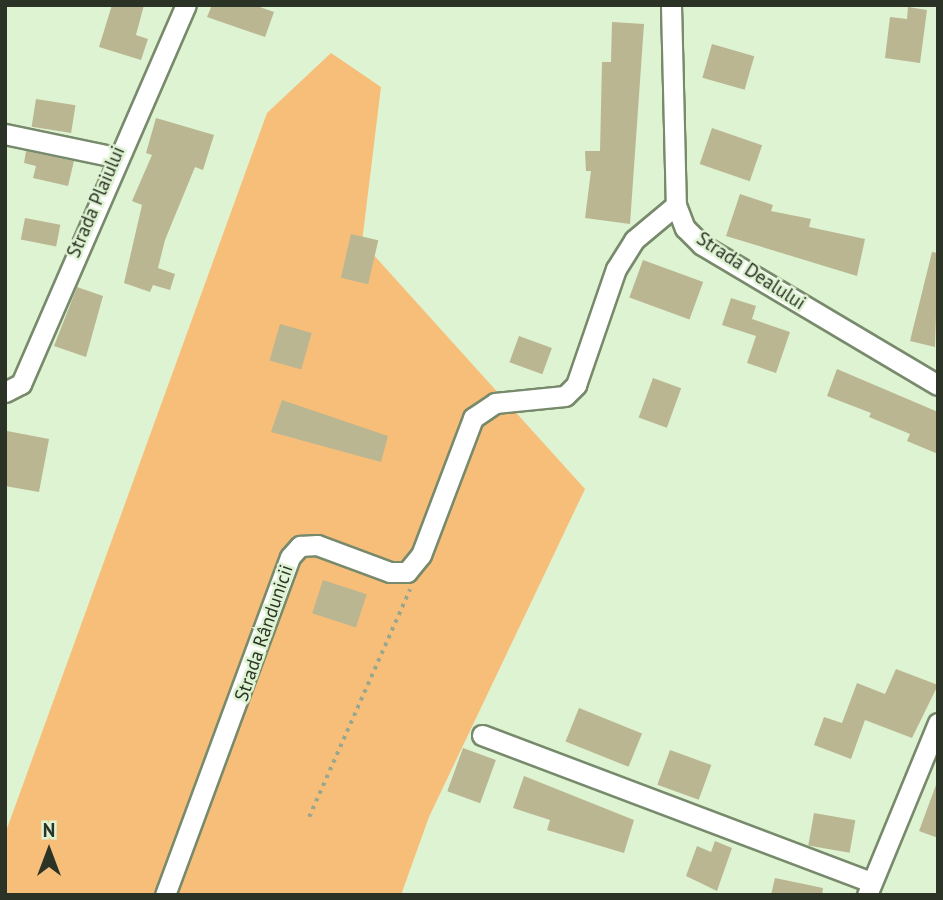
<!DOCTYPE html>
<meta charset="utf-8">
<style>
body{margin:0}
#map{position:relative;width:943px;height:900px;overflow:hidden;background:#def3d2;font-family:"PT Sans",sans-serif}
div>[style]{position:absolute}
.green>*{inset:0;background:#f7be7a}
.building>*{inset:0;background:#bab692;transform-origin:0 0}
.path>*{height:3.5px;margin-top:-1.75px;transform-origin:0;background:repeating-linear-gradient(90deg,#98a78e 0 3.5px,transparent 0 8.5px)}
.roads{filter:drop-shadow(2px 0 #788a6c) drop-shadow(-2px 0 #788a6c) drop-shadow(0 2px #788a6c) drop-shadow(0 -2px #788a6c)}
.minor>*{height:19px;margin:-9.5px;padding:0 9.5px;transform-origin:9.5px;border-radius:9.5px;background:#fff}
span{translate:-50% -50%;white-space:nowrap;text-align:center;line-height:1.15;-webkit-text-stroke:5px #def3d2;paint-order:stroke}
.street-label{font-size:19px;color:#2b3226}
.frame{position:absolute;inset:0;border:7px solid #2b3226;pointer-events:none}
.north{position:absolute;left:14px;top:816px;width:70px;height:70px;-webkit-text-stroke:5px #def3d2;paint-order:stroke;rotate:0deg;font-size:19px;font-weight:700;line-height:28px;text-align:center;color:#2b3226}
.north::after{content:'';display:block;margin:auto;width:24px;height:32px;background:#2b3226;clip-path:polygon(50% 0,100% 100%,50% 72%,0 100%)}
</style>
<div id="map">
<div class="green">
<i style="clip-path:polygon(331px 53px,381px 87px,362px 242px,585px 489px,429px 817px,401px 895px,5px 895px,5px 834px,267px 113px)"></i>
</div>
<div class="building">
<i style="clip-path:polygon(112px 5px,144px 5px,136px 35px,148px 39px,141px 60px,99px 47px)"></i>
<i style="clip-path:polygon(212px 5px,254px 5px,274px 12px,265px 37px,207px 17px)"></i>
<i style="clip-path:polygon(908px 7px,927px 10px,920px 63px,885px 58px,890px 17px,907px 19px)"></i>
<i style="clip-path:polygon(612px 22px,644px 24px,630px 224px,585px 218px,591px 171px,586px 171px,585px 151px,600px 151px,602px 62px,611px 62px)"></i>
<i style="left:712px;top:44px;width:44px;height:35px;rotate:16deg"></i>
<i style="left:36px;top:99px;width:40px;height:28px;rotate:9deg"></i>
<i style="clip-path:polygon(156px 118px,214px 135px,203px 170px,195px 167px,165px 240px,158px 268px,175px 274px,170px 290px,153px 285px,150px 292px,124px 283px,142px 205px,132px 201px,152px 155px,146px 153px)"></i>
<i style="left:712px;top:128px;width:53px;height:38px;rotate:19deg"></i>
<i style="clip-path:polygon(26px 151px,74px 161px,68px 186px,33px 178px,36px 166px,24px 163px)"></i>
<i style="clip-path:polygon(740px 194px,773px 205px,771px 211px,811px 219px,809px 227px,865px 239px,857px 276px,726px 236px)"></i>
<i style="left:25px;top:218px;width:36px;height:22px;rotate:11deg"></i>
<i style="left:351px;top:234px;width:28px;height:45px;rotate:13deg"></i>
<i style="clip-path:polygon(932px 252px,938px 253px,935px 347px,910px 341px)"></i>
<i style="left:643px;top:260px;width:64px;height:40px;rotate:20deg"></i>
<i style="clip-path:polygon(77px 287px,103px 296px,86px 357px,54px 346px)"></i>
<i style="clip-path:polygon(731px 298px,756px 306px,752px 319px,790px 332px,776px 373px,747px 363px,756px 336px,722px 325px)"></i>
<i style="left:280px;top:324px;width:33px;height:38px;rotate:16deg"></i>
<i style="left:519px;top:336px;width:35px;height:28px;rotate:20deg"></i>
<i style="clip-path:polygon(837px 369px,938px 412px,938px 454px,907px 441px,910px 434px,869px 417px,871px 413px,827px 396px)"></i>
<i style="left:653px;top:378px;width:30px;height:42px;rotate:20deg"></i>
<i style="clip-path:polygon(282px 400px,388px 436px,381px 462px,271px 432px)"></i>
<i style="clip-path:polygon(7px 431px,49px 439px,39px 492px,5px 486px)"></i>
<i style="left:323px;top:580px;width:46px;height:35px;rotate:18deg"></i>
<i style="clip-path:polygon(896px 669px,938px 685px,912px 738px,865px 720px,851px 759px,814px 745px,824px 717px,842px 723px,857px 683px,885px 694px)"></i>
<i style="left:579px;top:708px;width:68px;height:36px;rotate:22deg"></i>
<i style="left:463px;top:748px;width:35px;height:46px;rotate:20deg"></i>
<i style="left:670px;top:750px;width:44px;height:37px;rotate:20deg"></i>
<i style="clip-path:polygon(524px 776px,634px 820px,624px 853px,547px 830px,550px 820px,513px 808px)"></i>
<i style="clip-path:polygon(936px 785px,938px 785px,938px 838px,919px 831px)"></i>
<i style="left:814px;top:813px;width:42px;height:33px;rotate:10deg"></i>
<i style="clip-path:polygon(715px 841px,732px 848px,717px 891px,686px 876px,697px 846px,711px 852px)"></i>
<i style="clip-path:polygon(775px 878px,823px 888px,822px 895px,771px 895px)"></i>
</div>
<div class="path">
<i style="left:309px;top:817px;width:249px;rotate:-66.1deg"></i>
</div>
<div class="roads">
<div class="minor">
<i style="left:671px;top:5px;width:200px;rotate:88.6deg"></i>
<i style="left:676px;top:205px;width:25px;rotate:69deg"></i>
<i style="left:685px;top:228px;width:24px;rotate:45deg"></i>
<i style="left:702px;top:245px;width:274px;rotate:30.7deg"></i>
<i style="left:5px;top:134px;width:112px;rotate:11.8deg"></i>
<i style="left:5px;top:392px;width:18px;rotate:-27deg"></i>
<i style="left:21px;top:384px;width:413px;rotate:-66.5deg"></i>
<i style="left:482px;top:735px;width:414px;rotate:20.7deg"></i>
<i style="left:165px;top:895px;width:360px;rotate:-69.7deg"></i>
<i style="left:290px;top:557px;width:15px;rotate:-48deg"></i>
<i style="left:300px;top:546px;width:17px;rotate:-3deg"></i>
<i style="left:317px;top:545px;width:78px;rotate:20.3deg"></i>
<i style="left:390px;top:572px;width:17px"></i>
<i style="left:407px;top:572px;width:22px;rotate:-51deg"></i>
<i style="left:421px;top:555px;width:147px;rotate:-69.2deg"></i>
<i style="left:473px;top:418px;width:27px;rotate:-34deg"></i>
<i style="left:495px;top:403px;width:70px;rotate:-5.7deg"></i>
<i style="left:565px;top:396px;width:16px;rotate:-45deg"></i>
<i style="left:576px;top:385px;width:123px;rotate:-71deg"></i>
<i style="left:616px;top:269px;width:34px;rotate:-58deg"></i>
<i style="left:634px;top:240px;width:55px;rotate:-39.8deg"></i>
<i style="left:867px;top:895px;width:186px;rotate:-67.6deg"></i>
</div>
</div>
<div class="street-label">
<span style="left:96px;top:202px;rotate:-67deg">Strada Plaiului</span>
<span style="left:751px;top:271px;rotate:33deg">Strada Dealului</span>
<span style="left:264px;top:633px;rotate:-71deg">Strada Rândunicii</span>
</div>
<div class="frame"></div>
<div class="north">N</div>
</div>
